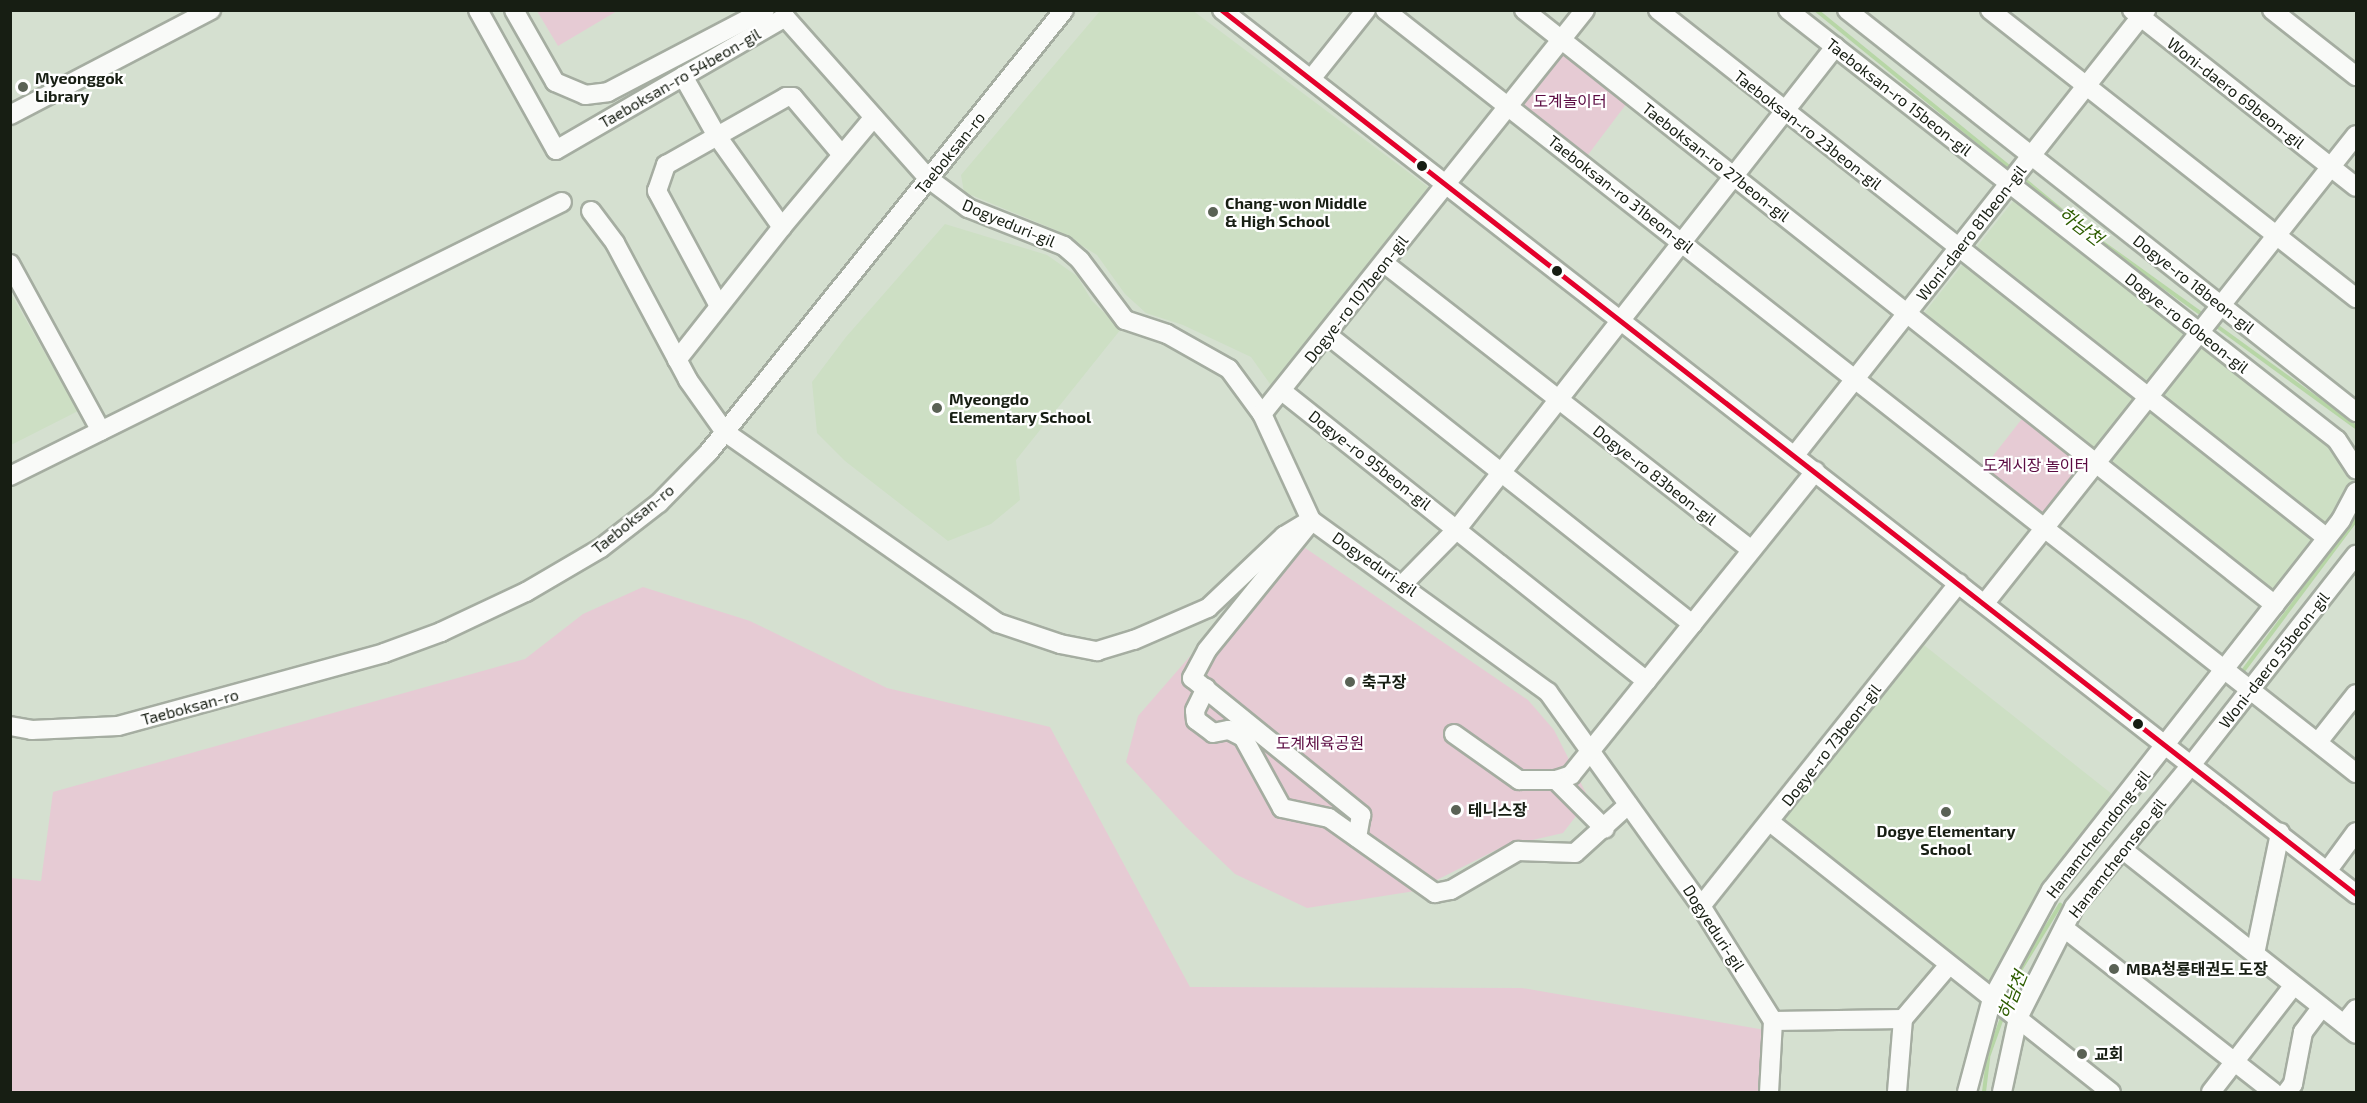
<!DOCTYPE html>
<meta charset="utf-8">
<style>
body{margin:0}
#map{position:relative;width:2367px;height:1103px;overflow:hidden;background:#d5e0d0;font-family:"Exo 2","Noto Sans KR",sans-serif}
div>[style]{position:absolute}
.built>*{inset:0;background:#cddfc4}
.green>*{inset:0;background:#e6cbd4;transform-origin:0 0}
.stream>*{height:4px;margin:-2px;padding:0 2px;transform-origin:2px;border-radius:2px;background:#b7d6a6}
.roads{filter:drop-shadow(2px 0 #a5ada1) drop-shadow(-2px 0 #a5ada1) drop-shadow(0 2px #a5ada1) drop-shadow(0 -2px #a5ada1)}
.minor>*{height:18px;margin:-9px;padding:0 9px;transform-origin:9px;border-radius:9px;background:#f9faf8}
.bus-1>*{height:4.5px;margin:-2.25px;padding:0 2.25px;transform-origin:2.25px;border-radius:2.25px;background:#e4002b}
.dots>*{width:16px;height:16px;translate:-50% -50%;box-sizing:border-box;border:3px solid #fff;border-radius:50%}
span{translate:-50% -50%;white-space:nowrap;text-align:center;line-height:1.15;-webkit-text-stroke:4.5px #fff;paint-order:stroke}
.poi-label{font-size:16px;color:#171e13;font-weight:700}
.left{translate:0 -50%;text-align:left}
.street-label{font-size:16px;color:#171e13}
.park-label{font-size:16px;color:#5b0b42}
.water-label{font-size:18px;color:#2e5d01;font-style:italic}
.frame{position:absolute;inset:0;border:12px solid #171e13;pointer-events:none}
</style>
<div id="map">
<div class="built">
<i style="clip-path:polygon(1192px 10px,1432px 190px,1275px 391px,1251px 357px,1183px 325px,1146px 313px,1125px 294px,1097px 255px,1058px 231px,964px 192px,961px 175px,1100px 11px)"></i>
<i style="clip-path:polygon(2018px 195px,2336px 443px,2353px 466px,2353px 480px,2345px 501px,2276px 592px,1921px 317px)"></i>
<i style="clip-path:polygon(945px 224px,1047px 255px,1077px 276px,1092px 301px,1121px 329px,1016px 460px,1020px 500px,991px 524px,948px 541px,845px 461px,817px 433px,812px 382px,846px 337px)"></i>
<i style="clip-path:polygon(10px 292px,78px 411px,11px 445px,10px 445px)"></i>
<i style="clip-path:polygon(1910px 634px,2122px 802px,2051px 890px,1992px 999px,1770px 822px)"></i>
</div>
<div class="green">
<i style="clip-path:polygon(537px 11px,617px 11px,558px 46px)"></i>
<i style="left:1564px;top:52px;width:81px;height:71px;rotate:37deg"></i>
<i style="left:2028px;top:411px;width:78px;height:76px;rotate:38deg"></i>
<i style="clip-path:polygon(1292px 539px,1528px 700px,1554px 730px,1589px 799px,1563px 833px,1502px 847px,1415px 891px,1307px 908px,1235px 874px,1186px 827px,1126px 762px,1138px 716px)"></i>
<i style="clip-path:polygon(643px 587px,750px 621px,887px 688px,1050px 727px,1190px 987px,1522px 988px,1771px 1031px,1765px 1092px,11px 1092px,10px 878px,41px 881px,53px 792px,525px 659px,583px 614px)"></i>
</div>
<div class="stream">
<i style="left:1816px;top:10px;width:254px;rotate:39.1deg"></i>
<i style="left:2021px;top:177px;width:88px;rotate:39.5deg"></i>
<i style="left:2089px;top:233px;width:144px;rotate:35.7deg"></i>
<i style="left:2214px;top:324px;width:175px;rotate:36deg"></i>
<i style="left:2243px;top:671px;width:189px;rotate:-53.2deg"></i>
<i style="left:2008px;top:1002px;width:32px;rotate:-70deg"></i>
<i style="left:2019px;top:972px;width:79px;rotate:-58.5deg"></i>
<i style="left:1984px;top:1092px;width:35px;rotate:-83deg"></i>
<i style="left:1988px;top:1057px;width:45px;rotate:-70.3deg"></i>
</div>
<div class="roads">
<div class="minor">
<i style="left:478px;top:10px;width:160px;rotate:60.9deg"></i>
<i style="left:556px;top:150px;width:265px;rotate:-30.1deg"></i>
<i style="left:785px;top:17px;width:217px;rotate:48.4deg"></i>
<i style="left:929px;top:179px;width:49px;rotate:36.6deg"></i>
<i style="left:968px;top:208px;width:103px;rotate:21.6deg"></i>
<i style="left:1064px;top:246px;width:21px;rotate:41deg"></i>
<i style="left:1080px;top:260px;width:75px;rotate:53.1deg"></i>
<i style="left:1125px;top:320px;width:44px;rotate:18.4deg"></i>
<i style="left:1167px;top:334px;width:71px;rotate:29.4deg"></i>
<i style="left:1229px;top:369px;width:56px;rotate:53.7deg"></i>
<i style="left:1262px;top:414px;width:117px;rotate:65.2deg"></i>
<i style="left:1311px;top:520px;width:293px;rotate:36deg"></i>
<i style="left:1548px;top:692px;width:263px;rotate:54.4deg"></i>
<i style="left:1701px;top:906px;width:136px;rotate:57.9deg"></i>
<i style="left:1773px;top:1021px;width:71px;rotate:93.2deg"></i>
<i style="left:514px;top:10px;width:83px;rotate:60.3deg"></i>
<i style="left:555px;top:82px;width:33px;rotate:23deg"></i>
<i style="left:585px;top:95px;width:23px;rotate:-7deg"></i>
<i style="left:608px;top:92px;width:177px;rotate:-27.6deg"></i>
<i style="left:1222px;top:10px;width:1438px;rotate:37.94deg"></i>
<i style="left:1385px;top:10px;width:1235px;rotate:38.16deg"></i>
<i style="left:1524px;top:10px;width:958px;rotate:38.39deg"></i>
<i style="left:1658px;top:10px;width:852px;rotate:38.28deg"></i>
<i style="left:1788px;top:10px;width:697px;rotate:38.07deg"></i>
<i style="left:2337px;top:440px;width:35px;rotate:57deg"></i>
<i style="left:1847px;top:10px;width:649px;rotate:38.3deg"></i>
<i style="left:1990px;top:10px;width:466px;rotate:38.2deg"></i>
<i style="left:2132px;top:10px;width:285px;rotate:38.3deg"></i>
<i style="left:2272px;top:10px;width:107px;rotate:38.2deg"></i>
<i style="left:683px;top:76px;width:69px;rotate:60.5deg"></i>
<i style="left:717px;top:136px;width:112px;rotate:54.5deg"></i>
<i style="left:782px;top:227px;width:143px;rotate:-50.1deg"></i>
<i style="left:1311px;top:79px;width:88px;rotate:-51.4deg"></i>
<i style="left:10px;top:115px;width:227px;rotate:-27.6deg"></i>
<i style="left:591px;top:211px;width:40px;rotate:53deg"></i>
<i style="left:615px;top:243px;width:155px;rotate:61.9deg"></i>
<i style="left:688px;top:380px;width:64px;rotate:54.6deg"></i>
<i style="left:725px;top:432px;width:333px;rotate:35deg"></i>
<i style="left:998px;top:623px;width:65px;rotate:18.7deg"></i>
<i style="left:1060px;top:644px;width:38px;rotate:11deg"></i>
<i style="left:1097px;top:651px;width:39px;rotate:-17deg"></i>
<i style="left:1134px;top:640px;width:81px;rotate:-23.4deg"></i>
<i style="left:1208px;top:608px;width:105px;rotate:-43.5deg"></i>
<i style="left:1284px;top:536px;width:31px;rotate:-31deg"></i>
<i style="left:1384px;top:263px;width:466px;rotate:38deg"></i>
<i style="left:10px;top:264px;width:190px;rotate:61.4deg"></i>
<i style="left:719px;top:306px;width:131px;rotate:-118.3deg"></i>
<i style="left:657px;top:191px;width:28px;rotate:-71deg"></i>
<i style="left:666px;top:165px;width:138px;rotate:-29.5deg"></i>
<i style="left:786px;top:97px;width:7px"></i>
<i style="left:793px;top:97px;width:76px;rotate:49.8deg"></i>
<i style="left:1329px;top:336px;width:464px;rotate:38.4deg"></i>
<i style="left:677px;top:360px;width:169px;rotate:-51.7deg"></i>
<i style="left:1282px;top:391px;width:466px;rotate:38.5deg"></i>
<i style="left:1262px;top:414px;width:517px;rotate:-51.36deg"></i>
<i style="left:1795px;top:455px;width:567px;rotate:-51.73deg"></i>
<i style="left:10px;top:476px;width:616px;rotate:-26.4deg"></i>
<i style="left:1309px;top:524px;width:162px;rotate:129deg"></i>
<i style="left:1207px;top:650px;width:32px;rotate:118deg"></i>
<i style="left:1192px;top:678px;width:218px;rotate:39deg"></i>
<i style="left:1361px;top:815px;width:23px;rotate:100deg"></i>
<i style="left:1403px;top:584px;width:77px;rotate:-45.5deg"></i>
<i style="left:1457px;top:529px;width:613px;rotate:-51.9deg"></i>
<i style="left:1985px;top:603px;width:597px;rotate:-51.59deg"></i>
<i style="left:1206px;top:688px;width:25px;rotate:116deg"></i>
<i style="left:1195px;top:711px;width:9px;rotate:84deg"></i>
<i style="left:1196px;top:720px;width:21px;rotate:37deg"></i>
<i style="left:1213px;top:733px;width:16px;rotate:-11deg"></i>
<i style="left:1229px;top:730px;width:16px;rotate:27deg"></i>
<i style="left:1243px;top:737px;width:81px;rotate:61.2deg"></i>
<i style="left:1282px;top:808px;width:48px;rotate:12deg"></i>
<i style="left:1329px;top:818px;width:130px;rotate:35.3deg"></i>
<i style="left:1435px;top:893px;width:16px;rotate:-11deg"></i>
<i style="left:1451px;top:890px;width:78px;rotate:-30.2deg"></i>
<i style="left:1518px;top:851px;width:57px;rotate:2deg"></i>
<i style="left:1575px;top:853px;width:72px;rotate:-42.2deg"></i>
<i style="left:10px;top:726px;width:22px;rotate:10deg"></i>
<i style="left:32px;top:730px;width:86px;rotate:-2.7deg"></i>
<i style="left:118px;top:726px;width:276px;rotate:-15.3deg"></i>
<i style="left:384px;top:653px;width:61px;rotate:-20.2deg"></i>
<i style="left:441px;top:632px;width:94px;rotate:-25.2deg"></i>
<i style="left:526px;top:592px;width:87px;rotate:-30.4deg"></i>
<i style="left:601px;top:548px;width:73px;rotate:-37.8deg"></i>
<i style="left:659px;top:503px;width:70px;rotate:-45.6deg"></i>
<i style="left:708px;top:453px;width:568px;rotate:-51.21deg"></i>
<i style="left:1454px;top:734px;width:80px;rotate:35.3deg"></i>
<i style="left:1519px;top:780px;width:37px"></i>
<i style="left:1556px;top:780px;width:16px;rotate:-18deg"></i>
<i style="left:1571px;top:775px;width:390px;rotate:-51.2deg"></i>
<i style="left:2318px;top:742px;width:61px;rotate:-51.6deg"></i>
<i style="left:1556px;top:780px;width:69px;rotate:45deg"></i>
<i style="left:1770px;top:822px;width:435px;rotate:38.4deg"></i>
<i style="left:2122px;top:849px;width:298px;rotate:38.3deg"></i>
<i style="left:2328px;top:870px;width:47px;rotate:-53.6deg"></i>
<i style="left:1701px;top:906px;width:413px;rotate:-51.4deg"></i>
<i style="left:2064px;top:928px;width:266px;rotate:38.1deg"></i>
<i style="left:2255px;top:954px;width:124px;rotate:-78.3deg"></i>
<i style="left:1773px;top:1021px;width:130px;rotate:-0.9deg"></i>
<i style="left:2344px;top:1024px;width:19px;rotate:-51deg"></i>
<i style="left:1897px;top:1092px;width:73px;rotate:-85.3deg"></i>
<i style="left:1903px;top:1019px;width:71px;rotate:-49.6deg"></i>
<i style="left:1967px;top:1092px;width:96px;rotate:-75deg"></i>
<i style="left:1992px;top:999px;width:124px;rotate:-61.6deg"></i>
<i style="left:2051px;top:890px;width:470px;rotate:-51.9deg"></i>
<i style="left:2341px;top:520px;width:32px;rotate:-62deg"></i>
<i style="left:2002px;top:1092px;width:76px;rotate:-77.8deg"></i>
<i style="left:2018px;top:1018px;width:124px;rotate:-63.2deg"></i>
<i style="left:2074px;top:907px;width:185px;rotate:-50.5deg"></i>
<i style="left:2192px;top:764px;width:266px;rotate:-51.9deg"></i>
<i style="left:2211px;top:1092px;width:135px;rotate:-52.2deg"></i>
<i style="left:2287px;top:1092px;width:10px;rotate:-53deg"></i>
<i style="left:2293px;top:1084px;width:53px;rotate:-79.1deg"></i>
<i style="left:2303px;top:1032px;width:31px;rotate:-53deg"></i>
</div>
</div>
<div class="bus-1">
<i style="left:1222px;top:10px;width:1438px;rotate:37.94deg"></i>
</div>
<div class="dots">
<i style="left:23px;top:87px;background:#5a6255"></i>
<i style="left:1422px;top:166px;background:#171e13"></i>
<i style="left:1213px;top:212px;background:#5a6255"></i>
<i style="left:1557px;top:271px;background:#171e13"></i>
<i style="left:937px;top:408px;background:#5a6255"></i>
<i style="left:1350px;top:682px;background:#5a6255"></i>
<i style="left:2138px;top:724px;background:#171e13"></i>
<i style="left:1456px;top:810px;background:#5a6255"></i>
<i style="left:1946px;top:812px;background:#5a6255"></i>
<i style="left:2114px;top:969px;background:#5a6255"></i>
<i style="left:2082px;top:1054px;background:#5a6255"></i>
</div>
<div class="poi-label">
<span class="left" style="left:35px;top:87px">Myeonggok<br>Library</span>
<span class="left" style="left:1225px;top:212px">Chang-won Middle<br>&amp; High School</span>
<span class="left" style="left:949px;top:408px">Myeongdo<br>Elementary School</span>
<span class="left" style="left:1362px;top:682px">축구장</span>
<span class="left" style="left:1468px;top:810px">테니스장</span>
<span style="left:1946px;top:840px">Dogye Elementary<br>School</span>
<span class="left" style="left:2126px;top:969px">MBA청룡태권도 도장</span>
<span class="left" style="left:2094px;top:1054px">교회</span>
</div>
<div class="street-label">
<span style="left:680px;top:78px;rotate:-30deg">Taeboksan-ro 54beon-gil</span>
<span style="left:2236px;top:93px;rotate:38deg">Woni-daero 69beon-gil</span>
<span style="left:1899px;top:97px;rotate:38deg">Taeboksan-ro 15beon-gil</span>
<span style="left:1808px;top:130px;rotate:38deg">Taeboksan-ro 23beon-gil</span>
<span style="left:950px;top:153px;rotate:-51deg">Taeboksan-ro</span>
<span style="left:1716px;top:162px;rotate:38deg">Taeboksan-ro 27beon-gil</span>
<span style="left:1621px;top:194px;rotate:38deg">Taeboksan-ro 31beon-gil</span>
<span style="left:1009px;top:223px;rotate:23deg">Dogyeduri-gil</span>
<span style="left:1971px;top:233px;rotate:-52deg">Woni-daero 81beon-gil</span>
<span style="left:2194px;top:284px;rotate:38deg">Dogye-ro 18beon-gil</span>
<span style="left:1356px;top:299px;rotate:-52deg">Dogye-ro 107beon-gil</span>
<span style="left:2187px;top:323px;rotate:38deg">Dogye-ro 60beon-gil</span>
<span style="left:1370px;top:460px;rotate:38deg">Dogye-ro 95beon-gil</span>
<span style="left:1655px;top:475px;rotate:38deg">Dogye-ro 83beon-gil</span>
<span style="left:633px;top:519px;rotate:-39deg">Taeboksan-ro</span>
<span style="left:1375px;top:564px;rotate:35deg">Dogyeduri-gil</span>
<span style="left:2274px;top:660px;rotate:-52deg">Woni-daero 55beon-gil</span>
<span style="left:190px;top:707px;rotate:-15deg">Taeboksan-ro</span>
<span style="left:1831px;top:745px;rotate:-52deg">Dogye-ro 73beon-gil</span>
<span style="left:2098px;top:834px;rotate:-52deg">Hanamcheondong-gil</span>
<span style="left:2117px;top:858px;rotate:-52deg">Hanamcheonseo-gil</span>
<span style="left:1714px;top:928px;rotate:57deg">Dogyeduri-gil</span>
</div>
<div class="park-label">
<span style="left:1570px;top:101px">도계놀이터</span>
<span style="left:2036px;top:465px">도계시장 놀이터</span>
<span style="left:1320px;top:743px">도계체육공원</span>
</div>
<div class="water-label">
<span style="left:2081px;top:226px;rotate:38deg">하남천</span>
<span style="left:2012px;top:995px;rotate:-68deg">하남천</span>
</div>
<div class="frame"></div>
</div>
